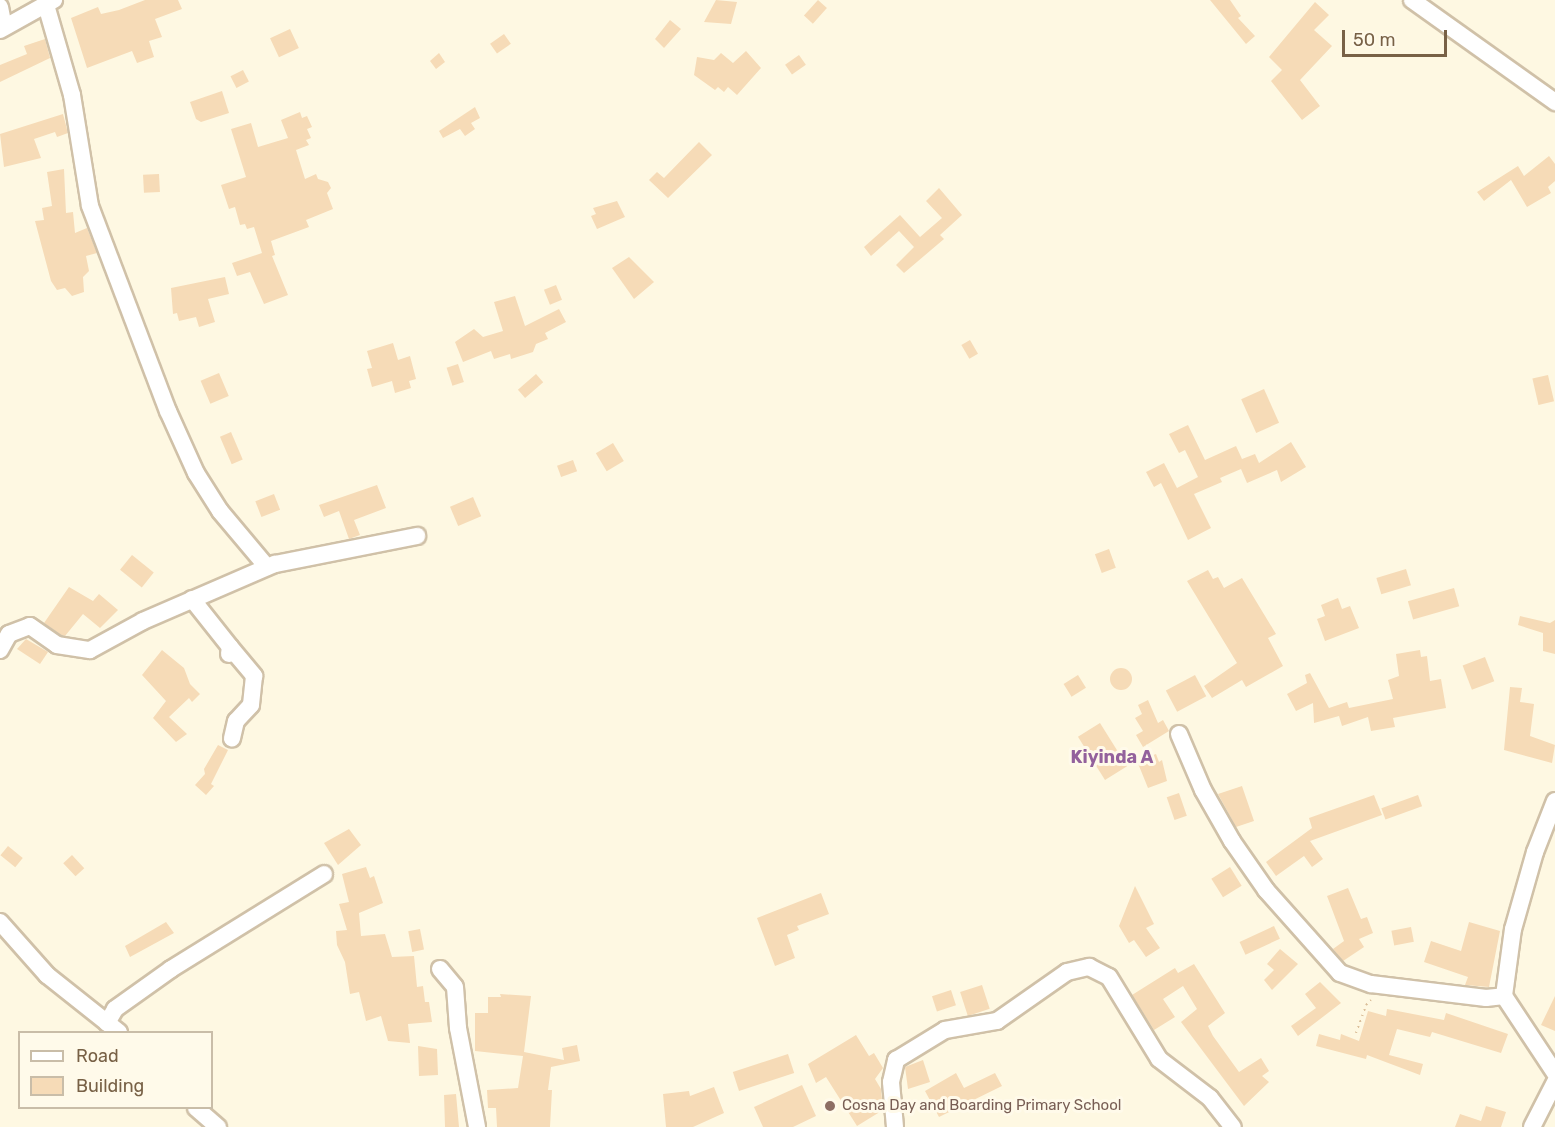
<!DOCTYPE html>
<style>
body{margin:0}
#map{position:relative;width:1555px;height:1127px;overflow:hidden;background:#fef8e2;font-family:Rubik,sans-serif}
div>[style]{position:absolute}
.building>*{inset:0;background:#f6dbb7;transform-origin:0 0}
.round{border-radius:50%}
.path>*{height:2px;margin-top:-1px;transform-origin:0;background:repeating-linear-gradient(90deg,#dbbf9a 0 1.5px,transparent 0 6px)}
.roads{filter:drop-shadow(2px 0 #d0c1a8) drop-shadow(-2px 0 #d0c1a8) drop-shadow(0 2px #d0c1a8) drop-shadow(0 -2px #d0c1a8)}
.minor>*{height:16px;margin:-8px;padding:0 8px;transform-origin:8px;border-radius:8px;background:#fff}
.dots>*{width:16px;height:16px;translate:-50% -50%;box-sizing:border-box;border:3px solid #fffaea;border-radius:50%}
span{translate:-50% -50%;white-space:nowrap;text-align:center;line-height:1.15;-webkit-text-stroke:6px #fffaea;paint-order:stroke}
.education-label{font-size:15px;color:#785e54}
.left{translate:0 -50%;text-align:left}
.quarter-label{font-size:18px;color:#93619c;font-weight:700}
.legend{position:absolute;left:18px;top:1031px;width:195px;height:78px;box-sizing:border-box;background:#fffaea;border:2px solid #c9bda8;margin:0;padding:8px 10px;list-style:none;font-size:18px;color:#786146}
.legend li{display:flex;align-items:center;gap:12px;height:30px}
.legend b{width:30px;border:2px solid #c9bda8}
.scale{position:absolute;left:1342px;top:30px;width:105px;height:27px;box-sizing:border-box;border:3px solid #786146;border-top:0;padding-left:8px;font-size:18px;line-height:21px;white-space:nowrap;color:#786146;-webkit-text-stroke:4px #fffaea;paint-order:stroke}
</style>
<div id="map">
<div class="building">
<i style="clip-path:polygon(145px 0,178px 0,182px 9px,155px 19px,162px 37px,149px 41px,154px 57px,137px 63px,132px 51px,87px 68px,71px 18px,98px 7px,101px 14px,119px 10px)"></i>
<i style="clip-path:polygon(716px 0,737px 2px,731px 24px,704px 22px)"></i>
<i style="left:818px;top:0;width:12px;height:21px;rotate:42deg"></i>
<i style="clip-path:polygon(1210px 0,1230px 0,1241px 16px,1238px 18px,1255px 36px,1246px 44px)"></i>
<i style="clip-path:polygon(1315px 2px,1329px 15px,1314px 30px,1332px 46px,1300px 80px,1320px 106px,1302px 120px,1271px 81px,1282px 70px,1269px 57px)"></i>
<i style="clip-path:polygon(670px 20px,681px 29px,664px 48px,655px 39px)"></i>
<i style="left:290px;top:29px;width:21px;height:22px;rotate:65deg"></i>
<i style="left:504px;top:34px;width:12px;height:17px;rotate:55deg"></i>
<i style="clip-path:polygon(45px 39px,50px 58px,0 82px,0 65px,27px 54px,24px 46px)"></i>
<i style="clip-path:polygon(746px 51px,761px 68px,737px 95px,728px 87px,724px 92px,718px 87px,715px 90px,694px 75px,697px 57px,714px 60px,721px 53px,733px 63px)"></i>
<i style="clip-path:polygon(439px 53px,445px 62px,436px 69px,430px 61px)"></i>
<i style="left:799px;top:55px;width:12px;height:17px;rotate:55deg"></i>
<i style="left:243px;top:70px;width:13px;height:14px;rotate:63deg"></i>
<i style="clip-path:polygon(222px 91px,229px 113px,201px 122px,196px 119px,190px 102px)"></i>
<i style="clip-path:polygon(475px 107px,480px 118px,471px 123px,475px 129px,465px 136px,460px 129px,443px 138px,439px 131px)"></i>
<i style="clip-path:polygon(300px 112px,302px 118px,307px 116px,312px 127px,307px 129px,311px 138px,306px 140px,309px 145px,296px 150px,305px 179px,316px 174px,318px 179px,328px 182px,331px 188px,327px 193px,333px 209px,306px 220px,309px 227px,271px 241px,275px 255px,272px 256px,288px 295px,264px 304px,250px 272px,237px 276px,232px 263px,262px 253px,254px 227px,247px 229px,245px 224px,240px 225px,235px 207px,229px 209px,221px 185px,246px 177px,231px 129px,251px 123px,258px 147px,288px 138px,281px 120px)"></i>
<i style="clip-path:polygon(63px 114px,68px 133px,57px 137px,55px 132px,34px 139px,41px 158px,4px 167px,0 134px)"></i>
<i style="clip-path:polygon(699px 142px,712px 155px,668px 198px,649px 180px,657px 172px,664px 178px)"></i>
<i style="clip-path:polygon(1549px 156px,1555px 164px,1555px 181px,1548px 187px,1551px 193px,1527px 207px,1511px 180px,1484px 201px,1477px 192px,1518px 166px,1524px 176px)"></i>
<i style="clip-path:polygon(64px 169px,66px 213px,73px 212px,75px 233px,87px 228px,97px 253px,86px 256px,89px 271px,83px 277px,84px 292px,72px 296px,65px 288px,57px 290px,51px 281px,35px 221px,44px 220px,42px 208px,52px 206px,47px 172px)"></i>
<i style="left:159px;top:174px;width:18px;height:16px;rotate:87deg"></i>
<i style="clip-path:polygon(939px 188px,962px 215px,940px 235px,944px 239px,904px 273px,896px 265px,914px 247px,899px 231px,871px 256px,864px 247px,900px 215px,920px 237px,942px 218px,926px 201px)"></i>
<i style="clip-path:polygon(617px 201px,625px 217px,597px 229px,591px 216px,596px 214px,593px 208px)"></i>
<i style="clip-path:polygon(629px 257px,654px 282px,634px 299px,612px 268px)"></i>
<i style="clip-path:polygon(225px 277px,229px 294px,208px 299px,215px 322px,199px 327px,196px 317px,179px 321px,177px 313px,173px 314px,171px 288px)"></i>
<i style="left:556px;top:285px;width:16px;height:13px;rotate:68deg"></i>
<i style="clip-path:polygon(515px 296px,525px 326px,559px 309px,566px 322px,545px 333px,548px 339px,536px 344px,533px 352px,511px 359px,510px 354px,494px 359px,491px 351px,463px 362px,455px 342px,474px 329px,483px 337px,503px 331px,494px 302px)"></i>
<i style="left:970px;top:340px;width:16px;height:10px;rotate:60deg"></i>
<i style="clip-path:polygon(393px 343px,398px 360px,410px 356px,416px 379px,409px 381px,411px 388px,395px 393px,392px 381px,372px 387px,367px 369px,372px 368px,367px 351px)"></i>
<i style="left:458px;top:364px;width:19px;height:12px;rotate:72deg"></i>
<i style="left:219px;top:373px;width:25px;height:20px;rotate:67deg"></i>
<i style="left:536px;top:374px;width:11px;height:24px;rotate:49deg"></i>
<i style="left:1548px;top:375px;width:27px;height:16px;rotate:77deg"></i>
<i style="left:1264px;top:389px;width:37px;height:25px;rotate:66deg"></i>
<i style="clip-path:polygon(1188px 425px,1205px 460px,1236px 446px,1242px 459px,1255px 454px,1259px 463px,1291px 442px,1306px 467px,1281px 482px,1277px 470px,1247px 483px,1241px 469px,1220px 478px,1222px 482px,1194px 494px,1211px 528px,1188px 540px,1161px 483px,1154px 487px,1146px 472px,1164px 463px,1177px 488px,1198px 477px,1185px 450px,1179px 453px,1169px 434px)"></i>
<i style="left:231px;top:432px;width:30px;height:12px;rotate:67deg"></i>
<i style="left:613px;top:443px;width:21px;height:20px;rotate:59deg"></i>
<i style="left:573px;top:460px;width:12px;height:17px;rotate:70deg"></i>
<i style="clip-path:polygon(377px 485px,386px 508px,354px 520px,360px 535px,349px 539px,339px 511px,324px 517px,319px 505px)"></i>
<i style="left:274px;top:494px;width:17px;height:20px;rotate:69deg"></i>
<i style="left:473px;top:497px;width:21px;height:25px;rotate:67deg"></i>
<i style="left:1109px;top:549px;width:20px;height:15px;rotate:70deg"></i>
<i style="left:132px;top:555px;width:28px;height:19px;rotate:39deg"></i>
<i style="left:1406px;top:569px;width:17px;height:31px;rotate:73deg"></i>
<i style="clip-path:polygon(1208px 570px,1213px 579px,1218px 577px,1224px 588px,1242px 578px,1276px 634px,1268px 638px,1283px 666px,1246px 687px,1242px 680px,1212px 698px,1204px 686px,1237px 663px,1187px 581px)"></i>
<i style="clip-path:polygon(69px 587px,93px 601px,99px 594px,118px 610px,100px 628px,83px 614px,65px 636px,61px 635px,44px 623px)"></i>
<i style="left:1454px;top:588px;width:19px;height:48px;rotate:74deg"></i>
<i style="clip-path:polygon(1338px 598px,1342px 609px,1350px 606px,1359px 628px,1325px 641px,1317px 619px,1325px 616px,1321px 605px)"></i>
<i style="clip-path:polygon(1520px 616px,1550px 623px,1555px 620px,1555px 654px,1543px 651px,1543px 633px,1518px 625px)"></i>
<i style="clip-path:polygon(26px 639px,48px 652px,40px 664px,17px 649px)"></i>
<i style="clip-path:polygon(162px 650px,184px 668px,190px 684px,200px 694px,192px 702px,189px 698px,169px 717px,187px 734px,176px 742px,153px 718px,166px 701px,142px 675px)"></i>
<i style="clip-path:polygon(1420px 650px,1421px 657px,1427px 656px,1430px 681px,1441px 679px,1446px 708px,1393px 718px,1395px 727px,1371px 731px,1368px 717px,1342px 726px,1339px 716px,1314px 723px,1313px 703px,1296px 711px,1287px 694px,1307px 683px,1305px 675px,1310px 673px,1329px 708px,1347px 702px,1349px 708px,1393px 699px,1388px 680px,1399px 676px,1396px 654px)"></i>
<i style="left:1485px;top:657px;width:26px;height:24px;rotate:69deg"></i>
<i class="round" style="left:1110px;top:668px;width:22px;height:22px"></i>
<i style="left:1078px;top:675px;width:15px;height:17px;rotate:58deg"></i>
<i style="left:1195px;top:675px;width:24px;height:33px;rotate:62deg"></i>
<i style="clip-path:polygon(1510px 687px,1522px 688px,1520px 702px,1534px 704px,1530px 736px,1555px 745px,1552px 763px,1504px 750px)"></i>
<i style="clip-path:polygon(1148px 700px,1158px 723px,1163px 720px,1169px 731px,1143px 747px,1136px 735px,1143px 731px,1135px 718px,1142px 714px,1138px 705px)"></i>
<i style="left:1100px;top:723px;width:51px;height:26px;rotate:58deg"></i>
<i style="clip-path:polygon(218px 745px,228px 750px,211px 784px,214px 786px,206px 795px,195px 785px,205px 774px,204px 769px)"></i>
<i style="clip-path:polygon(1156px 754px,1159px 762px,1162px 760px,1167px 781px,1148px 788px,1137px 761px)"></i>
<i style="clip-path:polygon(1242px 786px,1254px 821px,1236px 827px,1218px 794px)"></i>
<i style="left:1179px;top:793px;width:24px;height:13px;rotate:71deg"></i>
<i style="clip-path:polygon(1374px 795px,1382px 815px,1310px 841px,1323px 859px,1312px 867px,1304px 856px,1276px 876px,1266px 862px,1312px 828px,1309px 818px)"></i>
<i style="left:1418px;top:795px;width:12px;height:39px;rotate:70deg"></i>
<i style="clip-path:polygon(349px 829px,361px 845px,338px 865px,324px 843px)"></i>
<i style="left:8px;top:846px;width:19px;height:12px;rotate:39deg"></i>
<i style="left:72px;top:855px;width:18px;height:12px;rotate:47deg"></i>
<i style="clip-path:polygon(366px 867px,370px 878px,374px 876px,383px 903px,359px 913px,361px 936px,385px 934px,392px 957px,414px 956px,417px 987px,423px 986px,425px 1002px,429px 1002px,432px 1022px,408px 1024px,410px 1043px,388px 1041px,381px 1016px,366px 1021px,359px 992px,350px 994px,345px 962px,337px 945px,336px 931px,347px 930px,339px 904px,349px 902px,342px 874px)"></i>
<i style="left:1230px;top:867px;width:22px;height:22px;rotate:58deg"></i>
<i style="clip-path:polygon(1135px 886px,1154px 924px,1146px 928px,1160px 948px,1146px 957px,1134px 940px,1129px 943px,1119px 926px)"></i>
<i style="clip-path:polygon(1348px 888px,1361px 919px,1367px 917px,1373px 933px,1359px 939px,1364px 947px,1343px 961px,1333px 949px,1344px 941px,1327px 896px)"></i>
<i style="clip-path:polygon(821px 893px,829px 914px,797px 926px,799px 930px,787px 935px,795px 958px,775px 966px,757px 918px)"></i>
<i style="clip-path:polygon(166px 922px,174px 933px,130px 957px,125px 946px)"></i>
<i style="clip-path:polygon(1469px 922px,1500px 931px,1489px 987px,1465px 985px,1468px 977px,1424px 962px,1431px 941px,1461px 951px)"></i>
<i style="left:1274px;top:926px;width:14px;height:38px;rotate:65deg"></i>
<i style="left:1411px;top:927px;width:15px;height:20px;rotate:79deg"></i>
<i style="left:420px;top:929px;width:21px;height:12px;rotate:79deg"></i>
<i style="clip-path:polygon(1280px 949px,1298px 964px,1272px 990px,1264px 980px,1274px 970px,1267px 964px)"></i>
<i style="clip-path:polygon(1194px 964px,1225px 1013px,1208px 1026px,1213px 1036px,1239px 1072px,1261px 1058px,1269px 1071px,1262px 1076px,1269px 1082px,1244px 1106px,1181px 1022px,1197px 1009px,1183px 986px,1163px 999px,1175px 1017px,1154px 1030px,1132px 995px,1175px 968px,1178px 973px)"></i>
<i style="clip-path:polygon(1320px 982px,1341px 1003px,1298px 1036px,1291px 1026px,1316px 1008px,1305px 994px)"></i>
<i style="left:982px;top:985px;width:25px;height:23px;rotate:72deg"></i>
<i style="left:951px;top:990px;width:16px;height:20px;rotate:72deg"></i>
<i style="clip-path:polygon(500px 994px,531px 996px,524px 1052px,564px 1060px,562px 1048px,577px 1045px,580px 1061px,551px 1067px,548px 1090px,552px 1090px,550px 1127px,497px 1127px,496px 1108px,488px 1108px,487px 1090px,518px 1088px,523px 1056px,475px 1051px,475px 1013px,488px 1013px,488px 997px,501px 997px)"></i>
<i style="clip-path:polygon(1555px 996px,1555px 1031px,1541px 1025px)"></i>
<i style="clip-path:polygon(1387px 1009px,1444px 1020px,1446px 1013px,1508px 1034px,1501px 1053px,1432px 1032px,1430px 1037px,1397px 1029px,1389px 1055px,1423px 1064px,1420px 1075px,1367px 1055px,1366px 1059px,1316px 1046px,1319px 1034px,1340px 1040px,1341px 1034px,1359px 1041px,1368px 1011px,1386px 1016px)"></i>
<i style="clip-path:polygon(856px 1035px,869px 1056px,874px 1053px,883px 1068px,875px 1079px,881px 1089px,883px 1110px,857px 1126px,826px 1077px,816px 1083px,808px 1064px)"></i>
<i style="clip-path:polygon(418px 1046px,437px 1049px,438px 1075px,419px 1076px)"></i>
<i style="left:788px;top:1054px;width:20px;height:58px;rotate:72deg"></i>
<i style="clip-path:polygon(923px 1060px,930px 1082px,908px 1089px,905px 1067px)"></i>
<i style="clip-path:polygon(956px 1073px,964px 1088px,995px 1073px,1002px 1086px,939px 1117px,925px 1091px)"></i>
<i style="clip-path:polygon(802px 1085px,816px 1116px,793px 1127px,763px 1127px,754px 1107px)"></i>
<i style="clip-path:polygon(714px 1087px,724px 1113px,693px 1127px,666px 1127px,663px 1094px,689px 1091px,690px 1096px)"></i>
<i style="clip-path:polygon(456px 1094px,459px 1127px,445px 1127px,444px 1095px)"></i>
<i style="clip-path:polygon(1486px 1106px,1506px 1112px,1501px 1127px,1455px 1127px,1460px 1114px,1481px 1121px)"></i>
</div>
<div class="path">
<i style="left:1356px;top:1033px;width:30px;rotate:-70deg"></i>
<i style="left:1366px;top:1005px;width:7px;rotate:-45deg"></i>
</div>
<div class="roads">
<div class="minor">
<i style="left:1412px;top:0;width:176px;rotate:35.5deg"></i>
<i style="left:46px;top:5px;width:94px;rotate:73.9deg"></i>
<i style="left:72px;top:95px;width:112px;rotate:80.8deg"></i>
<i style="left:90px;top:206px;width:219px;rotate:69.2deg"></i>
<i style="left:168px;top:411px;width:68px;rotate:65.7deg"></i>
<i style="left:196px;top:473px;width:45px;rotate:57.7deg"></i>
<i style="left:220px;top:511px;width:73px;rotate:50deg"></i>
<i style="left:0;top:7px;width:20px;rotate:79deg"></i>
<i style="left:0;top:30px;width:62px;rotate:-29.1deg"></i>
<i style="left:192px;top:599px;width:61px;rotate:51.6deg"></i>
<i style="left:230px;top:647px;width:7px;rotate:98deg"></i>
<i style="left:230px;top:647px;width:38px;rotate:50deg"></i>
<i style="left:254px;top:676px;width:29px;rotate:96deg"></i>
<i style="left:251px;top:705px;width:22px;rotate:133deg"></i>
<i style="left:236px;top:721px;width:18px;rotate:103deg"></i>
<i style="left:0;top:650px;width:18px;rotate:-61deg"></i>
<i style="left:9px;top:634px;width:22px;rotate:-21deg"></i>
<i style="left:30px;top:626px;width:33px;rotate:35deg"></i>
<i style="left:57px;top:645px;width:33px;rotate:9deg"></i>
<i style="left:90px;top:650px;width:60px;rotate:-28.7deg"></i>
<i style="left:143px;top:621px;width:144px;rotate:-23.4deg"></i>
<i style="left:275px;top:564px;width:145px;rotate:-11.2deg"></i>
<i style="left:1179px;top:734px;width:61px;rotate:66.8deg"></i>
<i style="left:1203px;top:790px;width:59px;rotate:60.4deg"></i>
<i style="left:1232px;top:841px;width:60px;rotate:55.2deg"></i>
<i style="left:1266px;top:890px;width:111px;rotate:48.3deg"></i>
<i style="left:1340px;top:973px;width:33px;rotate:20deg"></i>
<i style="left:1371px;top:984px;width:116px;rotate:6.9deg"></i>
<i style="left:1486px;top:998px;width:18px;rotate:-6deg"></i>
<i style="left:1555px;top:801px;width:55px;rotate:111.4deg"></i>
<i style="left:1535px;top:852px;width:80px;rotate:105.9deg"></i>
<i style="left:1513px;top:929px;width:68px;rotate:97.7deg"></i>
<i style="left:1504px;top:996px;width:92px;rotate:56.5deg"></i>
<i style="left:0;top:922px;width:71px;rotate:48.4deg"></i>
<i style="left:47px;top:975px;width:92px;rotate:38.4deg"></i>
<i style="left:440px;top:969px;width:23px;rotate:50deg"></i>
<i style="left:455px;top:987px;width:41px;rotate:85.8deg"></i>
<i style="left:458px;top:1028px;width:101px;rotate:79.1deg"></i>
<i style="left:107px;top:1023px;width:16px;rotate:-60deg"></i>
<i style="left:115px;top:1009px;width:69px;rotate:-35.5deg"></i>
<i style="left:171px;top:969px;width:180px;rotate:-31.8deg"></i>
<i style="left:196px;top:1108px;width:29px;rotate:41deg"></i>
<i style="left:895px;top:1127px;width:45px;rotate:-95.1deg"></i>
<i style="left:891px;top:1082px;width:23px;rotate:-77deg"></i>
<i style="left:896px;top:1060px;width:57px;rotate:-31.5deg"></i>
<i style="left:945px;top:1030px;width:53px;rotate:-9.8deg"></i>
<i style="left:997px;top:1021px;width:85px;rotate:-35deg"></i>
<i style="left:1067px;top:972px;width:23px;rotate:-13deg"></i>
<i style="left:1089px;top:967px;width:22px;rotate:27deg"></i>
<i style="left:1109px;top:977px;width:96px;rotate:58.6deg"></i>
<i style="left:1159px;top:1059px;width:64px;rotate:37.4deg"></i>
<i style="left:1210px;top:1098px;width:37px;rotate:52deg"></i>
<i style="left:1532px;top:1127px;width:51px;rotate:-62.9deg"></i>
</div>
</div>
<div class="dots">
<i style="left:830px;top:1106px;background:#8d6e63"></i>
</div>
<div class="education-label">
<span class="left" style="left:842px;top:1106px">Cosna Day and Boarding Primary School</span>
</div>
<div class="quarter-label">
<span style="left:1112px;top:757px">Kiyinda A</span>
</div>
<ul class="legend">
<li><b style="height:8px;background:#fff"></b>Road</li>
<li><b style="height:16px;background:#f6dbb7"></b>Building</li>
</ul>
<div class="scale">50 m</div>
</div>
